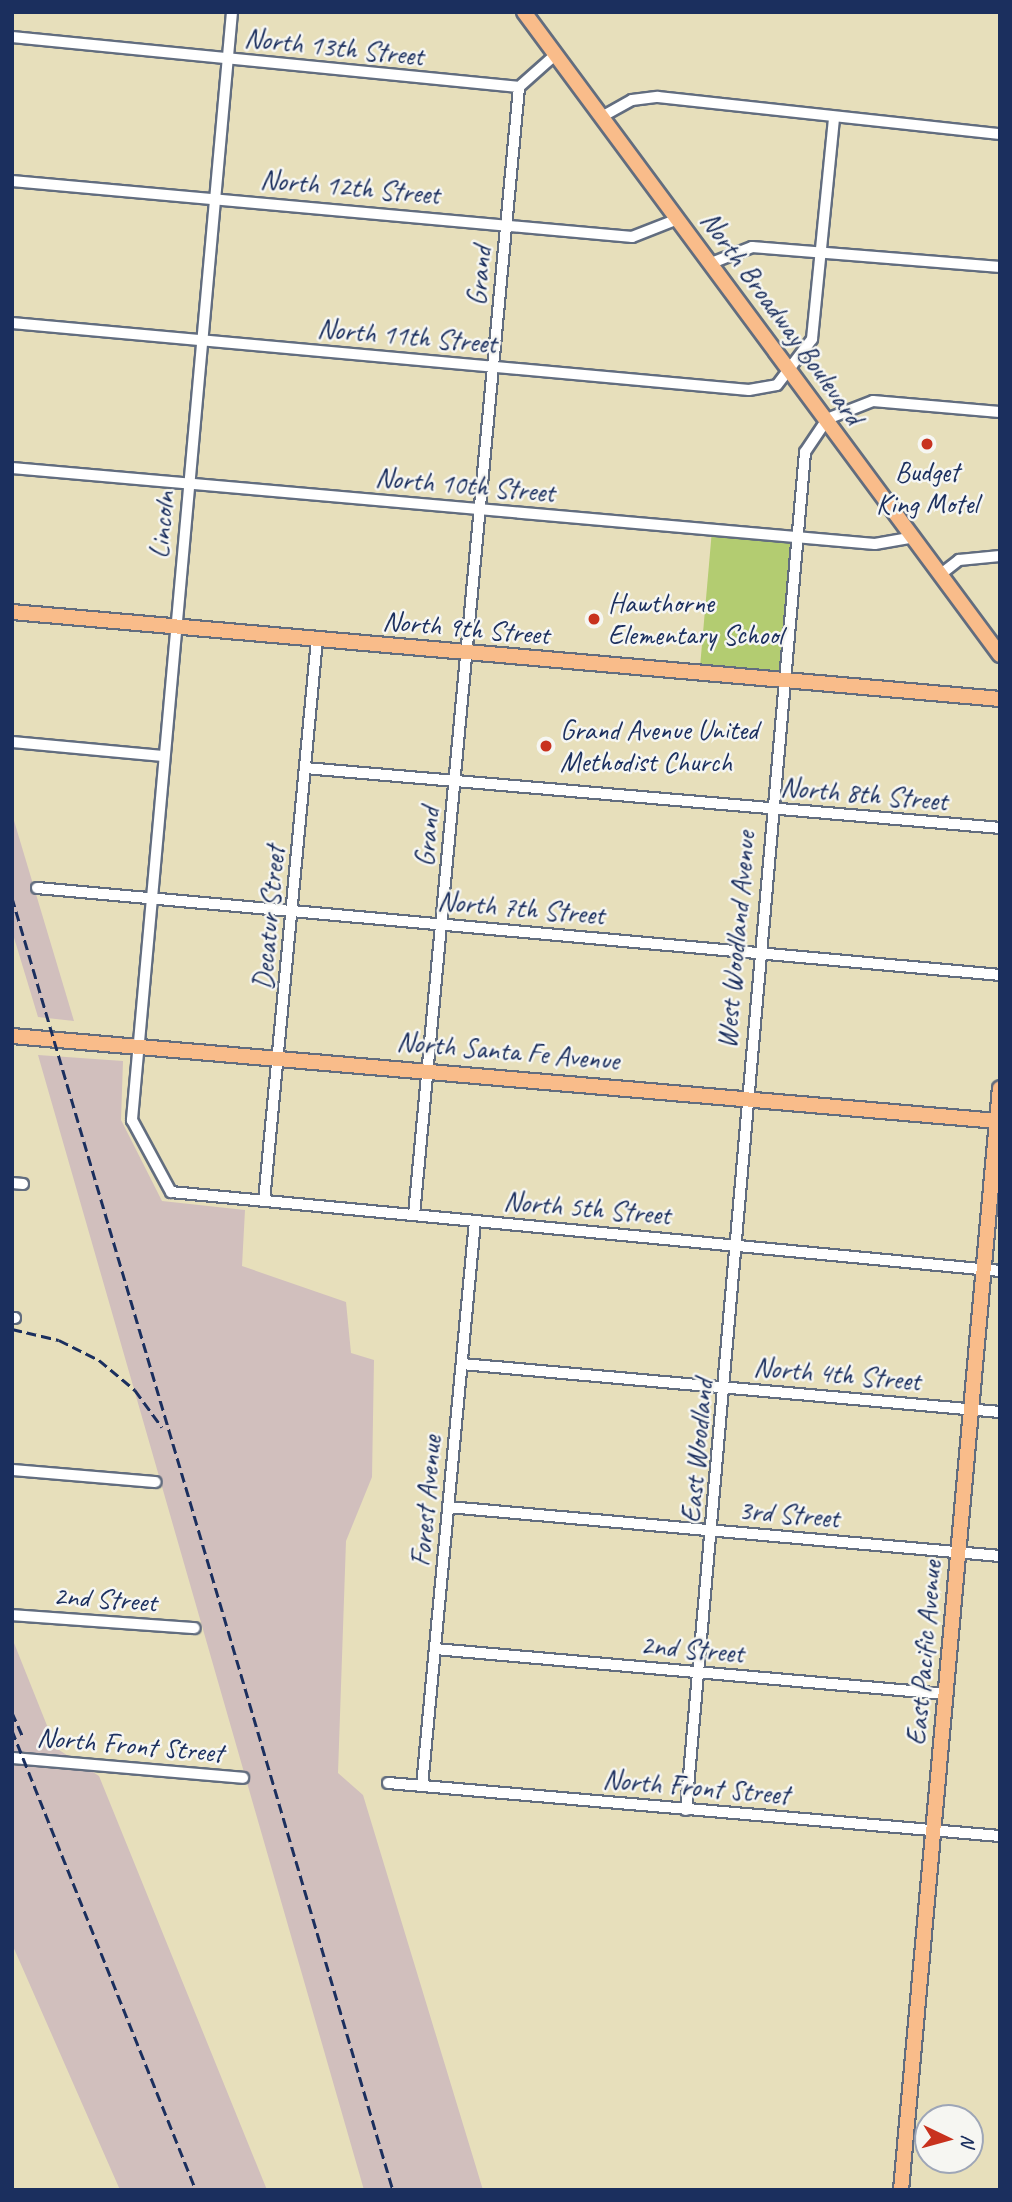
<!DOCTYPE html>
<style>
body{margin:0}
#map{position:relative;width:1012px;height:2202px;overflow:hidden;background:#e7dfbb;font-family:Caveat,sans-serif}
div>[style]{position:absolute}
.industrial>*{inset:0;background:#d1bfbd}
.green>*{inset:0;background:#b3cc71;transform-origin:0 0}
.roads{filter:drop-shadow(2px 0 #626d7f) drop-shadow(-2px 0 #626d7f) drop-shadow(0 2px #626d7f) drop-shadow(0 -2px #626d7f)}
.minor>*{height:10px;margin:-5px;padding:0 5px;transform-origin:5px;border-radius:5px;background:#fff}
.major>*{height:14px;margin:-7px;padding:0 7px;transform-origin:7px;border-radius:7px;background:#f9bc8a}
.rail>*{height:2.5px;margin-top:-1.25px;transform-origin:0;background:repeating-linear-gradient(90deg,#1b2f5e 0 10px,transparent 0 15px)}
.dots>*{width:19px;height:19px;translate:-50% -50%;box-sizing:border-box;border:4px solid #f6f6f2;border-radius:50%}
span{translate:-50% -50%;white-space:nowrap;text-align:center;line-height:1.15;-webkit-text-stroke:5px #f6f6f2;paint-order:stroke}
.street-label{font-size:28px;color:#1b2f5e}
.poi-label{font-size:28px;color:#1b2f5e}
.left{translate:0 -50%;text-align:left}
.frame{position:absolute;inset:0;border:14px solid #1b2f5e;pointer-events:none}
.north{position:absolute;left:914px;top:2104px;width:70px;height:70px;box-sizing:border-box;background:#f6f6f2;border:2px solid #9ea6b7;border-radius:50%;rotate:95deg;font-size:19px;font-weight:700;line-height:28px;text-align:center;color:#1b2f5e}
.north::after{content:'';display:block;margin:auto;width:24px;height:32px;background:#c8321e;clip-path:polygon(50% 0,100% 100%,50% 72%,0 100%)}
</style>
<div id="map">
<div class="industrial">
<i style="clip-path:polygon(12px 814px,74px 1021px,38px 1017px,12px 931px)"></i>
<i style="clip-path:polygon(38px 1055px,123px 1061px,121px 1120px,162px 1201px,245px 1210px,242px 1266px,346px 1302px,351px 1353px,374px 1360px,372px 1477px,346px 1541px,338px 1773px,363px 1795px,483px 2190px,364px 2190px)"></i>
<i style="clip-path:polygon(12px 1638px,56px 1748px,99px 1776px,267px 2190px,120px 2190px,12px 1944px)"></i>
</div>
<div class="green">
<i style="left:712px;top:530px;width:84px;height:145px;rotate:5deg"></i>
</div>
<div class="roads">
<div class="minor">
<i style="left:232px;top:12px;width:1113px;rotate:95.16deg"></i>
<i style="left:132px;top:1120px;width:82px;rotate:61.6deg"></i>
<i style="left:171px;top:1192px;width:833px;rotate:5.44deg"></i>
<i style="left:12px;top:37px;width:509px;rotate:5.63deg"></i>
<i style="left:519px;top:87px;width:48px;rotate:-41.6deg"></i>
<i style="left:605px;top:115px;width:31px;rotate:-29deg"></i>
<i style="left:632px;top:100px;width:26px;rotate:-7deg"></i>
<i style="left:658px;top:97px;width:344px;rotate:6.2deg"></i>
<i style="left:12px;top:181px;width:623px;rotate:5.16deg"></i>
<i style="left:632px;top:237px;width:49px;rotate:-21.4deg"></i>
<i style="left:714px;top:262px;width:41px;rotate:-21.5deg"></i>
<i style="left:752px;top:247px;width:249px;rotate:4.6deg"></i>
<i style="left:12px;top:323px;width:740px;rotate:5.19deg"></i>
<i style="left:749px;top:390px;width:28px;rotate:-10deg"></i>
<i style="left:777px;top:385px;width:58px;rotate:-52.7deg"></i>
<i style="left:812px;top:339px;width:221px;rotate:-84.3deg"></i>
<i style="left:12px;top:468px;width:866px;rotate:5.03deg"></i>
<i style="left:875px;top:544px;width:39px;rotate:-10deg"></i>
<i style="left:941px;top:574px;width:23px;rotate:-38deg"></i>
<i style="left:959px;top:560px;width:41px;rotate:-5.6deg"></i>
<i style="left:12px;top:742px;width:152px;rotate:5.3deg"></i>
<i style="left:305px;top:768px;width:698px;rotate:4.93deg"></i>
<i style="left:37px;top:888px;width:967px;rotate:5.16deg"></i>
<i style="left:12px;top:1183px;width:11px;rotate:5deg"></i>
<i style="left:264px;top:1201px;width:564px;rotate:-84.61deg"></i>
<i style="left:414px;top:1215px;width:1133px;rotate:-84.68deg"></i>
<i style="left:12px;top:1318px;width:3px"></i>
<i style="left:462px;top:1364px;width:540px;rotate:5.1deg"></i>
<i style="left:12px;top:1470px;width:144px;rotate:4.8deg"></i>
<i style="left:448px;top:1507px;width:554px;rotate:5.07deg"></i>
<i style="left:12px;top:1615px;width:183px;rotate:4.1deg"></i>
<i style="left:435px;top:1649px;width:512px;rotate:5.04deg"></i>
<i style="left:12px;top:1758px;width:232px;rotate:4.9deg"></i>
<i style="left:388px;top:1783px;width:614px;rotate:4.95deg"></i>
<i style="left:422px;top:1786px;width:567px;rotate:-84.64deg"></i>
<i style="left:686px;top:1810px;width:1363px;rotate:-84.99deg"></i>
<i style="left:805px;top:452px;width:40px;rotate:-56deg"></i>
<i style="left:827px;top:419px;width:49px;rotate:-21.4deg"></i>
<i style="left:873px;top:401px;width:127px;rotate:5deg"></i>
</div>
<div class="major">
<i style="left:524px;top:12px;width:800px;rotate:53.49deg"></i>
<i style="left:12px;top:612px;width:992px;rotate:5.03deg"></i>
<i style="left:12px;top:1036px;width:989px;rotate:4.93deg"></i>
<i style="left:901px;top:2190px;width:1106px;rotate:-84.87deg"></i>
</div>
</div>
<div class="rail">
<i style="left:12px;top:897px;width:1348px;rotate:73.58deg"></i>
<i style="left:12px;top:1329px;width:48px;rotate:13.2deg"></i>
<i style="left:59px;top:1340px;width:45px;rotate:26.6deg"></i>
<i style="left:99px;top:1360px;width:47px;rotate:39.8deg"></i>
<i style="left:135px;top:1390px;width:46px;rotate:53.9deg"></i>
<i style="left:12px;top:1712px;width:27px;rotate:66deg"></i>
<i style="left:12px;top:1730px;width:495px;rotate:68.2deg"></i>
</div>
<div class="dots">
<i style="left:927px;top:444px;background:#c8321e"></i>
<i style="left:594px;top:619px;background:#c8321e"></i>
<i style="left:546px;top:746px;background:#c8321e"></i>
</div>
<div class="street-label">
<span style="left:334px;top:47px;rotate:6deg">North 13th Street</span>
<span style="left:350px;top:187px;rotate:5deg">North 12th Street</span>
<span style="left:479px;top:276px;rotate:-85deg">Grand</span>
<span style="left:782px;top:318px;rotate:54deg">North Broadway Boulevard</span>
<span style="left:407px;top:336px;rotate:5deg">North 11th Street</span>
<span style="left:465px;top:485px;rotate:5deg">North 10th Street</span>
<span style="left:162px;top:525px;rotate:-85deg">Lincoln</span>
<span style="left:466px;top:628px;rotate:5deg">North 9th Street</span>
<span style="left:864px;top:794px;rotate:5deg">North 8th Street</span>
<span style="left:427px;top:837px;rotate:-85deg">Grand</span>
<span style="left:521px;top:908px;rotate:5deg">North 7th Street</span>
<span style="left:269px;top:918px;rotate:-85deg">Decatur Street</span>
<span style="left:736px;top:940px;rotate:-85deg">West Woodland Avenue</span>
<span style="left:508px;top:1051px;rotate:5deg">North Santa Fe Avenue</span>
<span style="left:587px;top:1208px;rotate:5deg">North 5th Street</span>
<span style="left:837px;top:1374px;rotate:5deg">North 4th Street</span>
<span style="left:697px;top:1451px;rotate:-85deg">East Woodland</span>
<span style="left:426px;top:1501px;rotate:-85deg">Forest Avenue</span>
<span style="left:789px;top:1514px;rotate:5deg">3rd Street</span>
<span style="left:105px;top:1599px;rotate:4deg">2nd Street</span>
<span style="left:692px;top:1649px;rotate:5deg">2nd Street</span>
<span style="left:924px;top:1653px;rotate:-85deg">East Pacific Avenue</span>
<span style="left:130px;top:1745px;rotate:5deg">North Front Street</span>
<span style="left:696px;top:1787px;rotate:5deg">North Front Street</span>
</div>
<div class="poi-label">
<span style="left:927px;top:488px">Budget<br>King Motel</span>
<span class="left" style="left:608px;top:619px">Hawthorne<br>Elementary School</span>
<span class="left" style="left:560px;top:746px">Grand Avenue United<br>Methodist Church</span>
</div>
<div class="frame"></div>
<div class="north">N</div>
</div>
